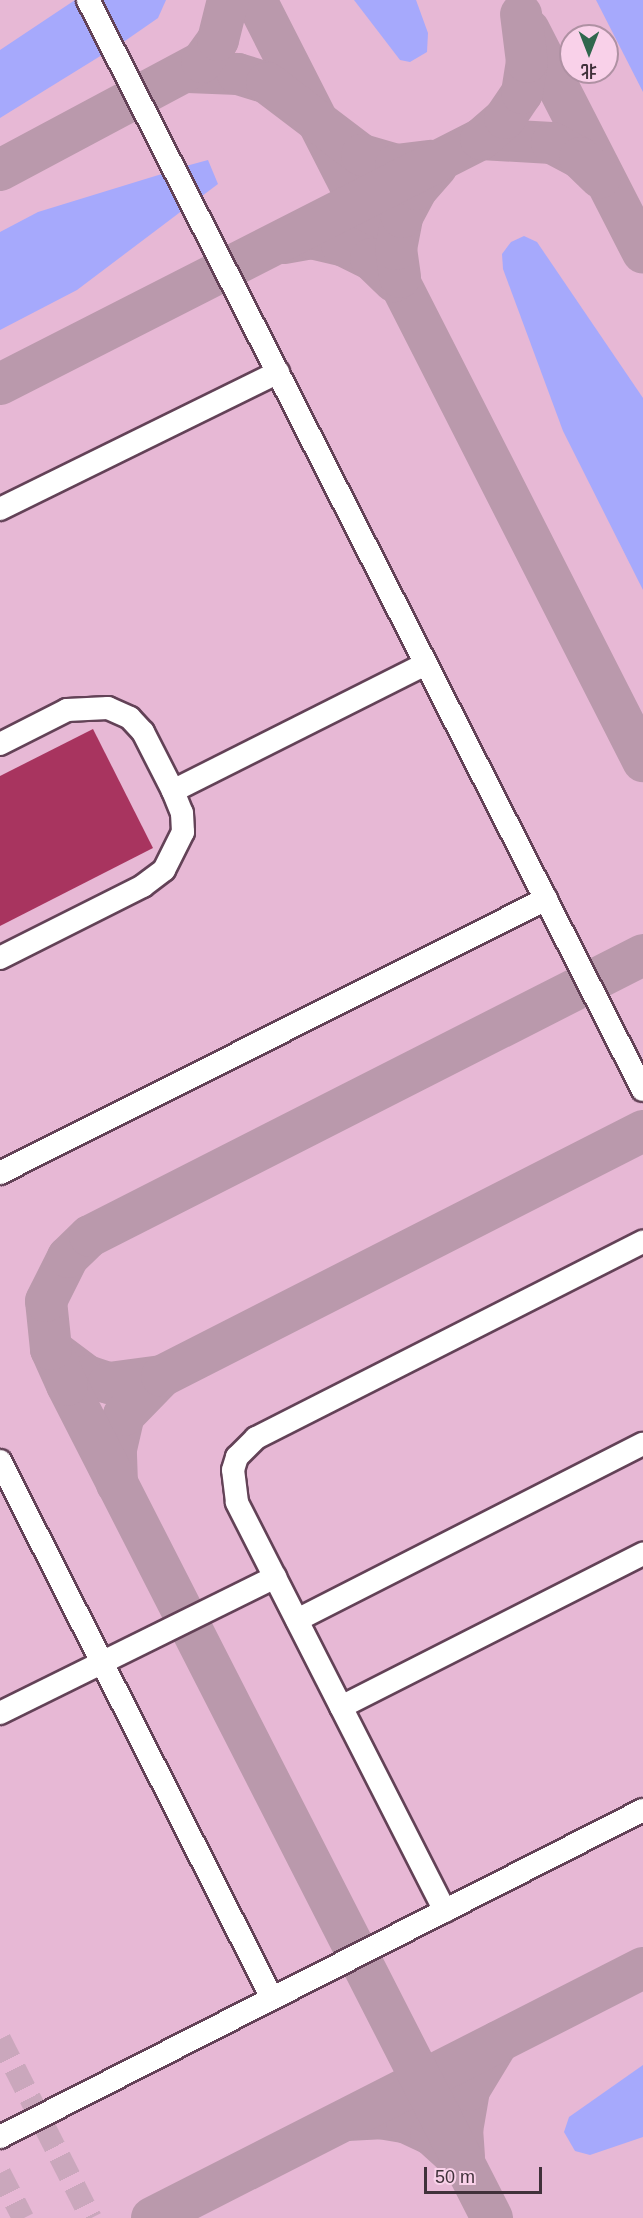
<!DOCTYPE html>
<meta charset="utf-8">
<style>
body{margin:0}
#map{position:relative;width:643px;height:2218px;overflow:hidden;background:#ecc4dc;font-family:Arial,"Noto Sans SC",sans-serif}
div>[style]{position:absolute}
.built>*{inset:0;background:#e7b8d5}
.green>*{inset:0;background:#a6a9fc}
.taxiway>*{height:42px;margin:-21px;padding:0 21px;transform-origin:21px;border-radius:21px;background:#ba99ac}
.building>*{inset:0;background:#a8345f}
.minor-tunnel>*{height:22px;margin-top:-11px;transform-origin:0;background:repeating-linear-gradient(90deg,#caa7bc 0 22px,transparent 0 33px)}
.roads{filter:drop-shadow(2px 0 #634257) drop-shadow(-2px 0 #634257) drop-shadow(0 2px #634257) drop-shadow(0 -2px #634257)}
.minor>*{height:22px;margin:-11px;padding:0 11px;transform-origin:11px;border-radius:11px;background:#fff}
span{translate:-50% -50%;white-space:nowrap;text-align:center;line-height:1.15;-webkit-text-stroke:6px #f9d1e9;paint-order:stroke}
.north{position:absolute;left:559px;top:24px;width:60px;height:60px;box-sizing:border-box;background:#f9d1e9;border:2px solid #af91a3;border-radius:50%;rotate:180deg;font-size:16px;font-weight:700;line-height:24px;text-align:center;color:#40313a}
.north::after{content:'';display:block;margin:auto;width:21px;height:27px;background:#30674d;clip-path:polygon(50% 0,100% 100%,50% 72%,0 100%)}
.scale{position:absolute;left:424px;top:2167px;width:118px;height:27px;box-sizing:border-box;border:3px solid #40313a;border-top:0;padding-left:8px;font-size:18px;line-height:21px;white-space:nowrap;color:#40313a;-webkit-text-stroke:4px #f9d1e9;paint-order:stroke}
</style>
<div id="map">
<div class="built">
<i style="clip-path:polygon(evenodd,0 0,643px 0,643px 2218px,0 2218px,0 0,571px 36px,607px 36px,607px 72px,571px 72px,571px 36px)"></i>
</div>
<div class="green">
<i style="clip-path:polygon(75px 0,102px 55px,0 118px,0 50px)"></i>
<i style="clip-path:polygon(100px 0,166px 0,158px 18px,122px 43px)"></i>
<i style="clip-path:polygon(354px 0,416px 0,428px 33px,427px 52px,410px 62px,400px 60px)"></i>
<i style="clip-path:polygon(596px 0,643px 0,643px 92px)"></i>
<i style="clip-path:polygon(208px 160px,218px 184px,202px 196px,186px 166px)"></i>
<i style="clip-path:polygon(165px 173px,183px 210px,77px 290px,0 330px,0 232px,38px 212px)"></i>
<i style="clip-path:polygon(524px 236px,537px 242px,643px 398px,643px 590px,563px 431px,503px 269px,502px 254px,511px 242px)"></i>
<i style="clip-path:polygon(643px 2065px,643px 2137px,590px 2155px,575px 2151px,564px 2132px,569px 2117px)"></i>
</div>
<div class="taxiway">
<i style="left:256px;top:0;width:854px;rotate:63.04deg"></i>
<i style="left:529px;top:30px;width:250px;rotate:62.9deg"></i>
<i style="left:188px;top:72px;width:50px;rotate:2.3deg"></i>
<i style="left:238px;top:74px;width:30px;rotate:17deg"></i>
<i style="left:267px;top:83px;width:119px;rotate:37.2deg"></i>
<i style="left:362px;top:155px;width:35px;rotate:16deg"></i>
<i style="left:396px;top:165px;width:35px;rotate:-7deg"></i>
<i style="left:481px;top:139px;width:71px;rotate:3.2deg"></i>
<i style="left:552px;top:143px;width:32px;rotate:28deg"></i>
<i style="left:580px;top:158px;width:28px;rotate:44deg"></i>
<i style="left:0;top:170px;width:229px;rotate:-28.1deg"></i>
<i style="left:202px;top:62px;width:27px;rotate:-54deg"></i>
<i style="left:218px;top:40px;width:41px;rotate:-76deg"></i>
<i style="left:284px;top:243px;width:27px;rotate:-10deg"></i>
<i style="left:311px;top:238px;width:32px;rotate:13deg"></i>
<i style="left:342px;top:245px;width:32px;rotate:26deg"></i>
<i style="left:371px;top:259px;width:32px;rotate:44deg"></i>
<i style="left:400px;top:277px;width:28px;rotate:-98deg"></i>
<i style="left:396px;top:249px;width:33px;rotate:-79deg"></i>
<i style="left:402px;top:217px;width:32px;rotate:-62deg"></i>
<i style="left:417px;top:189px;width:30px;rotate:-49deg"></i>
<i style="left:0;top:384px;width:540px;rotate:-26.99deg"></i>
<i style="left:481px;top:139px;width:32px;rotate:-41deg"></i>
<i style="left:505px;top:118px;width:30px;rotate:-56deg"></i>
<i style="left:522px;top:93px;width:31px;rotate:-81deg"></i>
<i style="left:527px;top:62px;width:48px;rotate:-97.1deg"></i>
<i style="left:51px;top:1349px;width:45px;rotate:36.9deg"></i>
<i style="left:87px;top:1376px;width:23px;rotate:18deg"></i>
<i style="left:109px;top:1383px;width:53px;rotate:-7.5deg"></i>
<i style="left:117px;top:1484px;width:35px;rotate:-92deg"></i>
<i style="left:116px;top:1449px;width:35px;rotate:-77deg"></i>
<i style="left:124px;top:1415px;width:54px;rotate:-45.7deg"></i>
<i style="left:162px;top:1376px;width:540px;rotate:-26.99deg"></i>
<i style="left:347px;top:2120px;width:33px;rotate:-3deg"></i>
<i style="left:380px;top:2118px;width:27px;rotate:10deg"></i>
<i style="left:407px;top:2123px;width:26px;rotate:25deg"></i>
<i style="left:431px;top:2134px;width:36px;rotate:42deg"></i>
<i style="left:464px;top:2157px;width:26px;rotate:-94deg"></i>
<i style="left:462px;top:2131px;width:42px;rotate:-80.3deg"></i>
<i style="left:469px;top:2090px;width:56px;rotate:-58.9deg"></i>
<i style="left:152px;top:2218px;width:551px;rotate:-26.98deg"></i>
<i style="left:492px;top:2218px;width:935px;rotate:-117.03deg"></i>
<i style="left:67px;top:1385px;width:39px;rotate:-114deg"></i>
<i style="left:51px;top:1349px;width:48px;rotate:-95.9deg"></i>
<i style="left:46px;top:1301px;width:49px;rotate:-63.4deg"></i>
<i style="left:68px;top:1257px;width:30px;rotate:-44deg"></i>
<i style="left:90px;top:1236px;width:620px;rotate:-26.94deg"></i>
</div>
<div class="building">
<i style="clip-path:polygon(93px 729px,153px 848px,0 926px,0 776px)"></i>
</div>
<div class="minor-tunnel">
<i style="left:0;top:2039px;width:201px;rotate:63.1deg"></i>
<i style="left:0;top:2173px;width:51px;rotate:62.9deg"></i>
</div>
<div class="roads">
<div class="minor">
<i style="left:88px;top:0;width:1223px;rotate:63.02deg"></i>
<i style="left:0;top:509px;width:310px;rotate:-26.2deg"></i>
<i style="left:0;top:744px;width:75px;rotate:-26.9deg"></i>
<i style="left:67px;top:710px;width:41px;rotate:-2.8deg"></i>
<i style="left:108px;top:708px;width:24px;rotate:24deg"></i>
<i style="left:130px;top:718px;width:19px;rotate:47deg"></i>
<i style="left:143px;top:732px;width:66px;rotate:63deg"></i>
<i style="left:173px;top:791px;width:24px;rotate:68deg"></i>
<i style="left:182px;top:813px;width:19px;rotate:87deg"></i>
<i style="left:183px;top:832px;width:42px;rotate:116.6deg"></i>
<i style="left:164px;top:870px;width:26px;rotate:143deg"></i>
<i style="left:143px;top:886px;width:160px;rotate:153.3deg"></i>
<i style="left:173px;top:791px;width:283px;rotate:-26.7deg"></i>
<i style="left:0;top:1173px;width:611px;rotate:-26.65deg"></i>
<i style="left:0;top:1461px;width:602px;rotate:63.14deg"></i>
<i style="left:297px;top:1620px;width:388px;rotate:-27deg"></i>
<i style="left:341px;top:1707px;width:339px;rotate:-26.9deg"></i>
<i style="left:0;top:1713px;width:307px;rotate:-26.3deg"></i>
<i style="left:445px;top:1911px;width:459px;rotate:-117deg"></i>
<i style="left:237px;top:1502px;width:32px;rotate:-97deg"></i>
<i style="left:233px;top:1470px;width:14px;rotate:-73deg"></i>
<i style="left:237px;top:1457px;width:27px;rotate:-45deg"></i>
<i style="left:256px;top:1438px;width:434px;rotate:-26.9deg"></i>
<i style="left:0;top:2137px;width:721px;rotate:-26.96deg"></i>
</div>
</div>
<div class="north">北</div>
<div class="scale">50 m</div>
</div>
